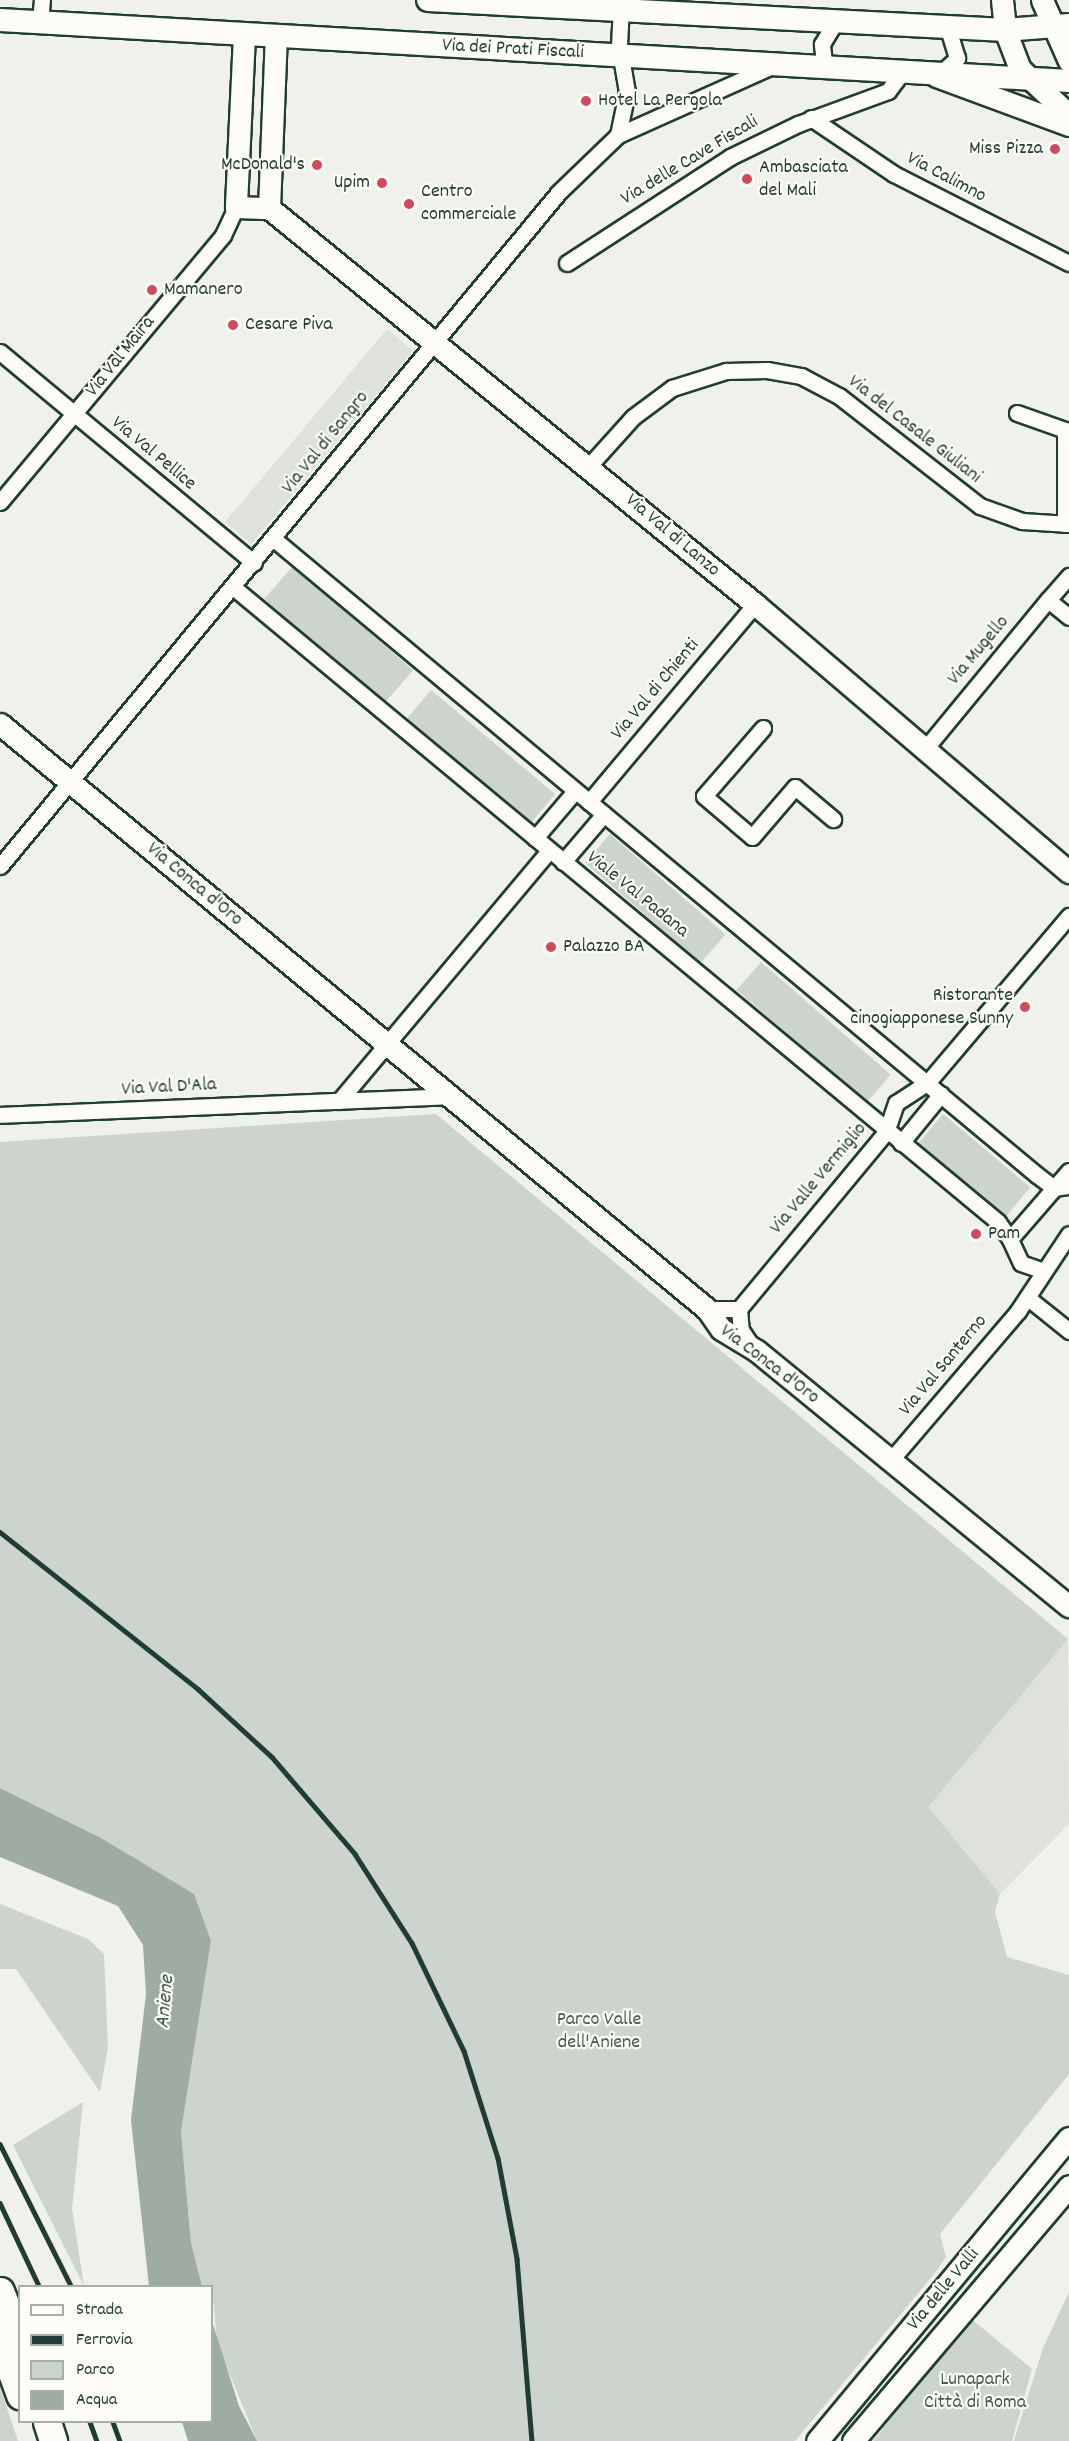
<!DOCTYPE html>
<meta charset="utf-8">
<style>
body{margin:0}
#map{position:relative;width:1069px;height:2441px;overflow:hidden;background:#f0f1eb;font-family:Dekko,sans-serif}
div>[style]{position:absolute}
.built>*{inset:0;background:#dfe2dc;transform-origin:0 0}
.green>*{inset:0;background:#cdd3cd;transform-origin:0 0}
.water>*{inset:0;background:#9faca4}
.roads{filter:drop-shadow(2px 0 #1f3d34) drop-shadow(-2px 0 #1f3d34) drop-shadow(0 2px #1f3d34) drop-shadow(0 -2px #1f3d34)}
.street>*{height:15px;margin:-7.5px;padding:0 7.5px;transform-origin:7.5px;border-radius:7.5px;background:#fdfcf7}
.secondary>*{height:21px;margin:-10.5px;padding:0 10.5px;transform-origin:10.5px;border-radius:10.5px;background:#fdfcf7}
.primary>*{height:22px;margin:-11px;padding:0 11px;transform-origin:11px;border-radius:11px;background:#fdfcf7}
.highway>*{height:27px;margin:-13.5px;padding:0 13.5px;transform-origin:13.5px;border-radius:13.5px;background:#fdfcf7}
.rail>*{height:4.5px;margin:-2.25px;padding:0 2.25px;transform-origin:2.25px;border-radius:2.25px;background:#1f3d34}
.dots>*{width:16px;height:16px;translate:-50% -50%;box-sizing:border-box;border:3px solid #fdfcf7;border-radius:50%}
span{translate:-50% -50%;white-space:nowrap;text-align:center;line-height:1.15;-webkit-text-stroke:4.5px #fdfcf7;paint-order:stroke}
.street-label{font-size:20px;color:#1f3d34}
.poi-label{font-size:20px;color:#1f3d34}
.left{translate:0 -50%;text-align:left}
.right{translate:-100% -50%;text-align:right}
.park-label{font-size:20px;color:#425b53}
.water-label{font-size:21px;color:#455e56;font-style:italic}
.legend{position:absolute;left:18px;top:2285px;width:195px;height:138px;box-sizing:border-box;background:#fdfcf7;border:2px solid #a4b0a9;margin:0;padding:8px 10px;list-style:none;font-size:18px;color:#1f3d34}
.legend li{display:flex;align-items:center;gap:12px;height:30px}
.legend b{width:30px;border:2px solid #a4b0a9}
</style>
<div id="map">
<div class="built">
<i style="left:387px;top:329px;width:34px;height:252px;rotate:40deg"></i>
<i style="clip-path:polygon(1068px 1639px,1069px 1824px,1000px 1894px,927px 1807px)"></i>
</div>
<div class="green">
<i style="left:293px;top:566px;width:159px;height:44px;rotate:41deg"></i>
<i style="left:431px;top:690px;width:162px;height:38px;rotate:40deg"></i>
<i style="left:610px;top:834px;width:153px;height:38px;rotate:41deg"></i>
<i style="left:761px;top:962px;width:172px;height:37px;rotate:41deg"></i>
<i style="clip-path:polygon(436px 1114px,1068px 1639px,928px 1807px,1000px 1894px,995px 1912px,1007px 1957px,1069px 1975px,1069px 2074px,940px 2234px,946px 2257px,935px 2273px,795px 2441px,257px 2441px,217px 2343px,212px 2286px,202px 2286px,191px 2243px,181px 2132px,211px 1941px,101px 1838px,0 1788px,0 1142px)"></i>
<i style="left:943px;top:1114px;width:114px;height:42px;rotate:40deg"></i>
<i style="clip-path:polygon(0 1904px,88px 1939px,104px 1954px,108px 2047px,100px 2092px,16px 1969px,0 1969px)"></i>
<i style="clip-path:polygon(83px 2102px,72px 2209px,84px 2286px,13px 2145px)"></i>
<i style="clip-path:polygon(1069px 2292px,1069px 2441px,1014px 2441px,1043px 2348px)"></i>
<i style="clip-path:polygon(969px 2317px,1032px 2369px,1012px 2441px,873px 2441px)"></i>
<i style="clip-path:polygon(0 2387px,18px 2441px,0 2441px)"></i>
</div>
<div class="water">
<i style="clip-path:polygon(0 1788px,101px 1838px,194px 1894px,211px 1941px,181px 2132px,191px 2243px,202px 2286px,149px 2286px,131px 2120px,146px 1994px,143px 1945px,118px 1906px,0 1857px)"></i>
<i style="clip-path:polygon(212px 2321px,239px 2406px,257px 2441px,188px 2441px,182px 2422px,212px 2422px)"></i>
</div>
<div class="roads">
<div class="street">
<i style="left:40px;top:22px;width:22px;rotate:-85deg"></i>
<i style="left:825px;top:70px;width:26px;rotate:-97deg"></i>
<i style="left:822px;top:44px;width:26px;rotate:-59deg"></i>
<i style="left:939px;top:75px;width:25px;rotate:-43deg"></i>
<i style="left:957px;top:58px;width:34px;rotate:-107deg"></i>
<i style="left:811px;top:118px;width:100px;rotate:34deg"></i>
<i style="left:894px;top:174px;width:196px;rotate:27deg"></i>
<i style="left:618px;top:135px;width:44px;rotate:-78.2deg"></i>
<i style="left:627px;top:92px;width:48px;rotate:-99.7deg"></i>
<i style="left:619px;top:45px;width:35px;rotate:-87deg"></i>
<i style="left:567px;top:263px;width:194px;rotate:-33deg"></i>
<i style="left:730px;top:157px;width:76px;rotate:-25.9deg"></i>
<i style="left:798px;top:124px;width:96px;rotate:-20.1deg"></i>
<i style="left:888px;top:91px;width:20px;rotate:-53deg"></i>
<i style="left:0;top:352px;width:330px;rotate:39.7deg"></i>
<i style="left:1017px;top:413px;width:51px;rotate:19.5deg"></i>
<i style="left:1065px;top:430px;width:94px;rotate:90deg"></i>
<i style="left:588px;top:467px;width:67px;rotate:-48deg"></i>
<i style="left:633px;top:417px;width:49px;rotate:-36.6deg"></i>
<i style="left:672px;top:388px;width:57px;rotate:-17.5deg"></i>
<i style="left:726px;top:371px;width:41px;rotate:-1.4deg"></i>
<i style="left:767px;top:370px;width:35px;rotate:10deg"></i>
<i style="left:801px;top:376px;width:43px;rotate:27.8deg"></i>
<i style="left:839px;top:396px;width:179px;rotate:38deg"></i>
<i style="left:980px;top:506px;width:45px;rotate:19.7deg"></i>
<i style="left:1022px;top:521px;width:47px;rotate:3.7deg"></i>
<i style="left:0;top:502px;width:348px;rotate:-50.1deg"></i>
<i style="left:223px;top:235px;width:31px;rotate:-65deg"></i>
<i style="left:275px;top:540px;width:992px;rotate:39.81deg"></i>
<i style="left:1037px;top:1175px;width:21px;rotate:37deg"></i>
<i style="left:1054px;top:1188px;width:15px;rotate:-8deg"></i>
<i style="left:233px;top:587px;width:994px;rotate:39.69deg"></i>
<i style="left:998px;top:1222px;width:21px;rotate:55deg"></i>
<i style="left:1048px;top:600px;width:32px;rotate:-49deg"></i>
<i style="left:763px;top:728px;width:90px;rotate:130.9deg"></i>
<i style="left:704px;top:796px;width:63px;rotate:40.5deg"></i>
<i style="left:752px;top:837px;width:66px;rotate:-49.3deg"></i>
<i style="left:795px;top:787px;width:50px;rotate:40.1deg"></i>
<i style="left:925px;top:749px;width:193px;rotate:-50.5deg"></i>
<i style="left:1048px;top:600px;width:27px;rotate:39deg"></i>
<i style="left:589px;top:802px;width:258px;rotate:-50deg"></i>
<i style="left:535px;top:838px;width:62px;rotate:-49.6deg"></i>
<i style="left:563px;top:862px;width:63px;rotate:-49.5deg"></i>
<i style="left:0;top:866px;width:876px;rotate:-50.33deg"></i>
<i style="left:559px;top:192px;width:82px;rotate:-44deg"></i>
<i style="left:618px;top:135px;width:167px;rotate:-24.1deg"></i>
<i style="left:339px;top:1101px;width:326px;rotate:-50deg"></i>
<i style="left:0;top:1115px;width:447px;rotate:-2.4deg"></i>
<i style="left:901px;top:1143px;width:63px;rotate:-50.8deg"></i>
<i style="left:1041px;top:1270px;width:21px;rotate:-161deg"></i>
<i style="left:1021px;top:1263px;width:26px;rotate:-115deg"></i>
<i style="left:1010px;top:1239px;width:90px;rotate:-49.1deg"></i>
<i style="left:1028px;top:1298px;width:53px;rotate:38.8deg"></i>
<i style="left:707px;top:1309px;width:32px"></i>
<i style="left:739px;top:1309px;width:230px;rotate:-50.3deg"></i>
<i style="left:886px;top:1132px;width:31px;rotate:-71deg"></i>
<i style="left:896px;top:1103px;width:38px;rotate:-33deg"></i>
<i style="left:928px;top:1082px;width:218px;rotate:-49.7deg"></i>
<i style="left:739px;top:1309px;width:21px;rotate:85deg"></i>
<i style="left:741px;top:1330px;width:18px;rotate:56deg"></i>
<i style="left:890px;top:1461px;width:197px;rotate:-49.5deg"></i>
<i style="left:1018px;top:1311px;width:92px;rotate:-56.5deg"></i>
</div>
<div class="secondary">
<i style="left:1002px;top:0;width:30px;rotate:84deg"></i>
<i style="left:1005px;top:30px;width:42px;rotate:69deg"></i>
<i style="left:1020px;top:69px;width:67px;rotate:43.2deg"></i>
<i style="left:1042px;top:0;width:67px;rotate:66.1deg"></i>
<i style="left:244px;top:35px;width:172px;rotate:92.7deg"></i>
<i style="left:236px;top:207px;width:33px;rotate:2deg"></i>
<i style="left:936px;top:76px;width:142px;rotate:20.2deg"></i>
<i style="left:269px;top:208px;width:627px;rotate:39.17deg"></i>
<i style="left:755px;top:604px;width:413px;rotate:40.5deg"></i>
<i style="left:269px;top:208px;width:171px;rotate:-87.7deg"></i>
<i style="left:0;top:724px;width:918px;rotate:39.61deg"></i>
<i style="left:707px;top:1309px;width:24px;rotate:55deg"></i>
<i style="left:721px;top:1329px;width:42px;rotate:31.4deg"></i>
<i style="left:757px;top:1351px;width:403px;rotate:39.3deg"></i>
<i style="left:817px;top:2441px;width:394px;rotate:-50.3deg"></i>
<i style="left:853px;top:2441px;width:334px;rotate:-49.7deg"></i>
</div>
<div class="primary">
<i style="left:428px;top:0;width:578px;rotate:2.98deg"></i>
<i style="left:1005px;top:30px;width:64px;rotate:-4.5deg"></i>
<i style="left:0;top:20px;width:1071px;rotate:3.27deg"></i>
</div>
<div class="highway">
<i style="left:0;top:2291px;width:54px;rotate:68.2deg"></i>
<i style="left:0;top:2340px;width:59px;rotate:70deg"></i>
<i style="left:47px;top:2422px;width:20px;rotate:72deg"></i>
</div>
</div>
<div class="rail">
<i style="left:0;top:1532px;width:253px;rotate:38.4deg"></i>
<i style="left:198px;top:1689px;width:100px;rotate:42.6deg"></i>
<i style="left:272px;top:1757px;width:128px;rotate:49.4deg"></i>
<i style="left:355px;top:1854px;width:106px;rotate:57.4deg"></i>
<i style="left:412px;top:1943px;width:120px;rotate:64.3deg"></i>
<i style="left:464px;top:2051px;width:112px;rotate:72.4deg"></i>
<i style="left:498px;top:2158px;width:103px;rotate:79.3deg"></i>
<i style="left:517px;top:2259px;width:183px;rotate:85.3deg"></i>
<i style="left:0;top:2144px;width:159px;rotate:63.4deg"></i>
<i style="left:0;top:2203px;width:92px;rotate:64.8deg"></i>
<i style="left:90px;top:2422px;width:20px;rotate:70deg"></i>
<i style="left:113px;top:2422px;width:20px;rotate:70deg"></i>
</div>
<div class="dots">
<i style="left:586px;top:101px;background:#d1495b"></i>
<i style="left:1055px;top:149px;background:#d1495b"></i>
<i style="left:317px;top:165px;background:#d1495b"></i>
<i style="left:747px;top:179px;background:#d1495b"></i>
<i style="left:382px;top:183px;background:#d1495b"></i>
<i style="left:409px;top:204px;background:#d1495b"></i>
<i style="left:152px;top:290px;background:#d1495b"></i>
<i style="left:233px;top:325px;background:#d1495b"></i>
<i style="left:551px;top:947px;background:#d1495b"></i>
<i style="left:1025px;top:1007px;background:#d1495b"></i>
<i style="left:976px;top:1234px;background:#d1495b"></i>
</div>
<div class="street-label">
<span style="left:513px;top:50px;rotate:3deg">Via dei Prati Fiscali</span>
<span style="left:690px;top:161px;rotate:-31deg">Via delle Cave Fiscali</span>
<span style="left:946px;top:178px;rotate:28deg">Via Calimno</span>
<span style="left:121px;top:357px;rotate:-51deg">Via Val Maira</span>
<span style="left:914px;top:430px;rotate:38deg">Via del Casale Giuliani</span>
<span style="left:326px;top:443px;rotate:-51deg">Via Val di Sangro</span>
<span style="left:153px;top:454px;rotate:40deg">Via Val Pellice</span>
<span style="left:672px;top:536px;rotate:40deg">Via Val di Lanzo</span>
<span style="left:979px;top:651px;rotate:-50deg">Via Mugello</span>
<span style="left:656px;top:690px;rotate:-50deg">Via Val di Chienti</span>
<span style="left:194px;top:885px;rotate:40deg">Via Conca d'Oro</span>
<span style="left:637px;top:895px;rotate:39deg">Viale Val Padana</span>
<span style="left:169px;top:1088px;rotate:-3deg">Via Val D'Ala</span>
<span style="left:819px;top:1179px;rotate:-50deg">Via Valle Vermiglio</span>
<span style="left:769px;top:1365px;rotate:37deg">Via Conca d'Oro</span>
<span style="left:944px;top:1366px;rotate:-50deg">Via Val Santerno</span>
<span style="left:944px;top:2290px;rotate:-50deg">Via delle Valli</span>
</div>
<div class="poi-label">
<span class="left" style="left:598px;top:101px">Hotel La Pergola</span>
<span class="right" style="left:1043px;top:149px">Miss Pizza</span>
<span class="right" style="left:305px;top:165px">McDonald's</span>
<span class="left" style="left:759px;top:180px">Ambasciata<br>del Mali</span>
<span class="right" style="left:370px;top:183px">Upim</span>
<span class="left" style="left:421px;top:204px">Centro<br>commerciale</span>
<span class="left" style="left:164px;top:290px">Mamanero</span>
<span class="left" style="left:245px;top:325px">Cesare Piva</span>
<span class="left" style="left:563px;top:947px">Palazzo BA</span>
<span class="right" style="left:1013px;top:1008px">Ristorante<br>cinogiapponese Sunny</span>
<span class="left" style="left:988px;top:1234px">Pam</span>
</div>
<div class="park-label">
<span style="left:599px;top:2032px">Parco Valle<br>dell'Aniene</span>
<span style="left:975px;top:2392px">Lunapark<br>Città di Roma</span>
</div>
<div class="water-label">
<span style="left:166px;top:2002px;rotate:-85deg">Aniene</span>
</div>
<ul class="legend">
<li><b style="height:8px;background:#fdfcf7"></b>Strada</li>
<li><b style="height:8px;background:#1f3d34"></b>Ferrovia</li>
<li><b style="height:16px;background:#cdd3cd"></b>Parco</li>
<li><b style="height:16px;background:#9faca4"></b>Acqua</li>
</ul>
</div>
